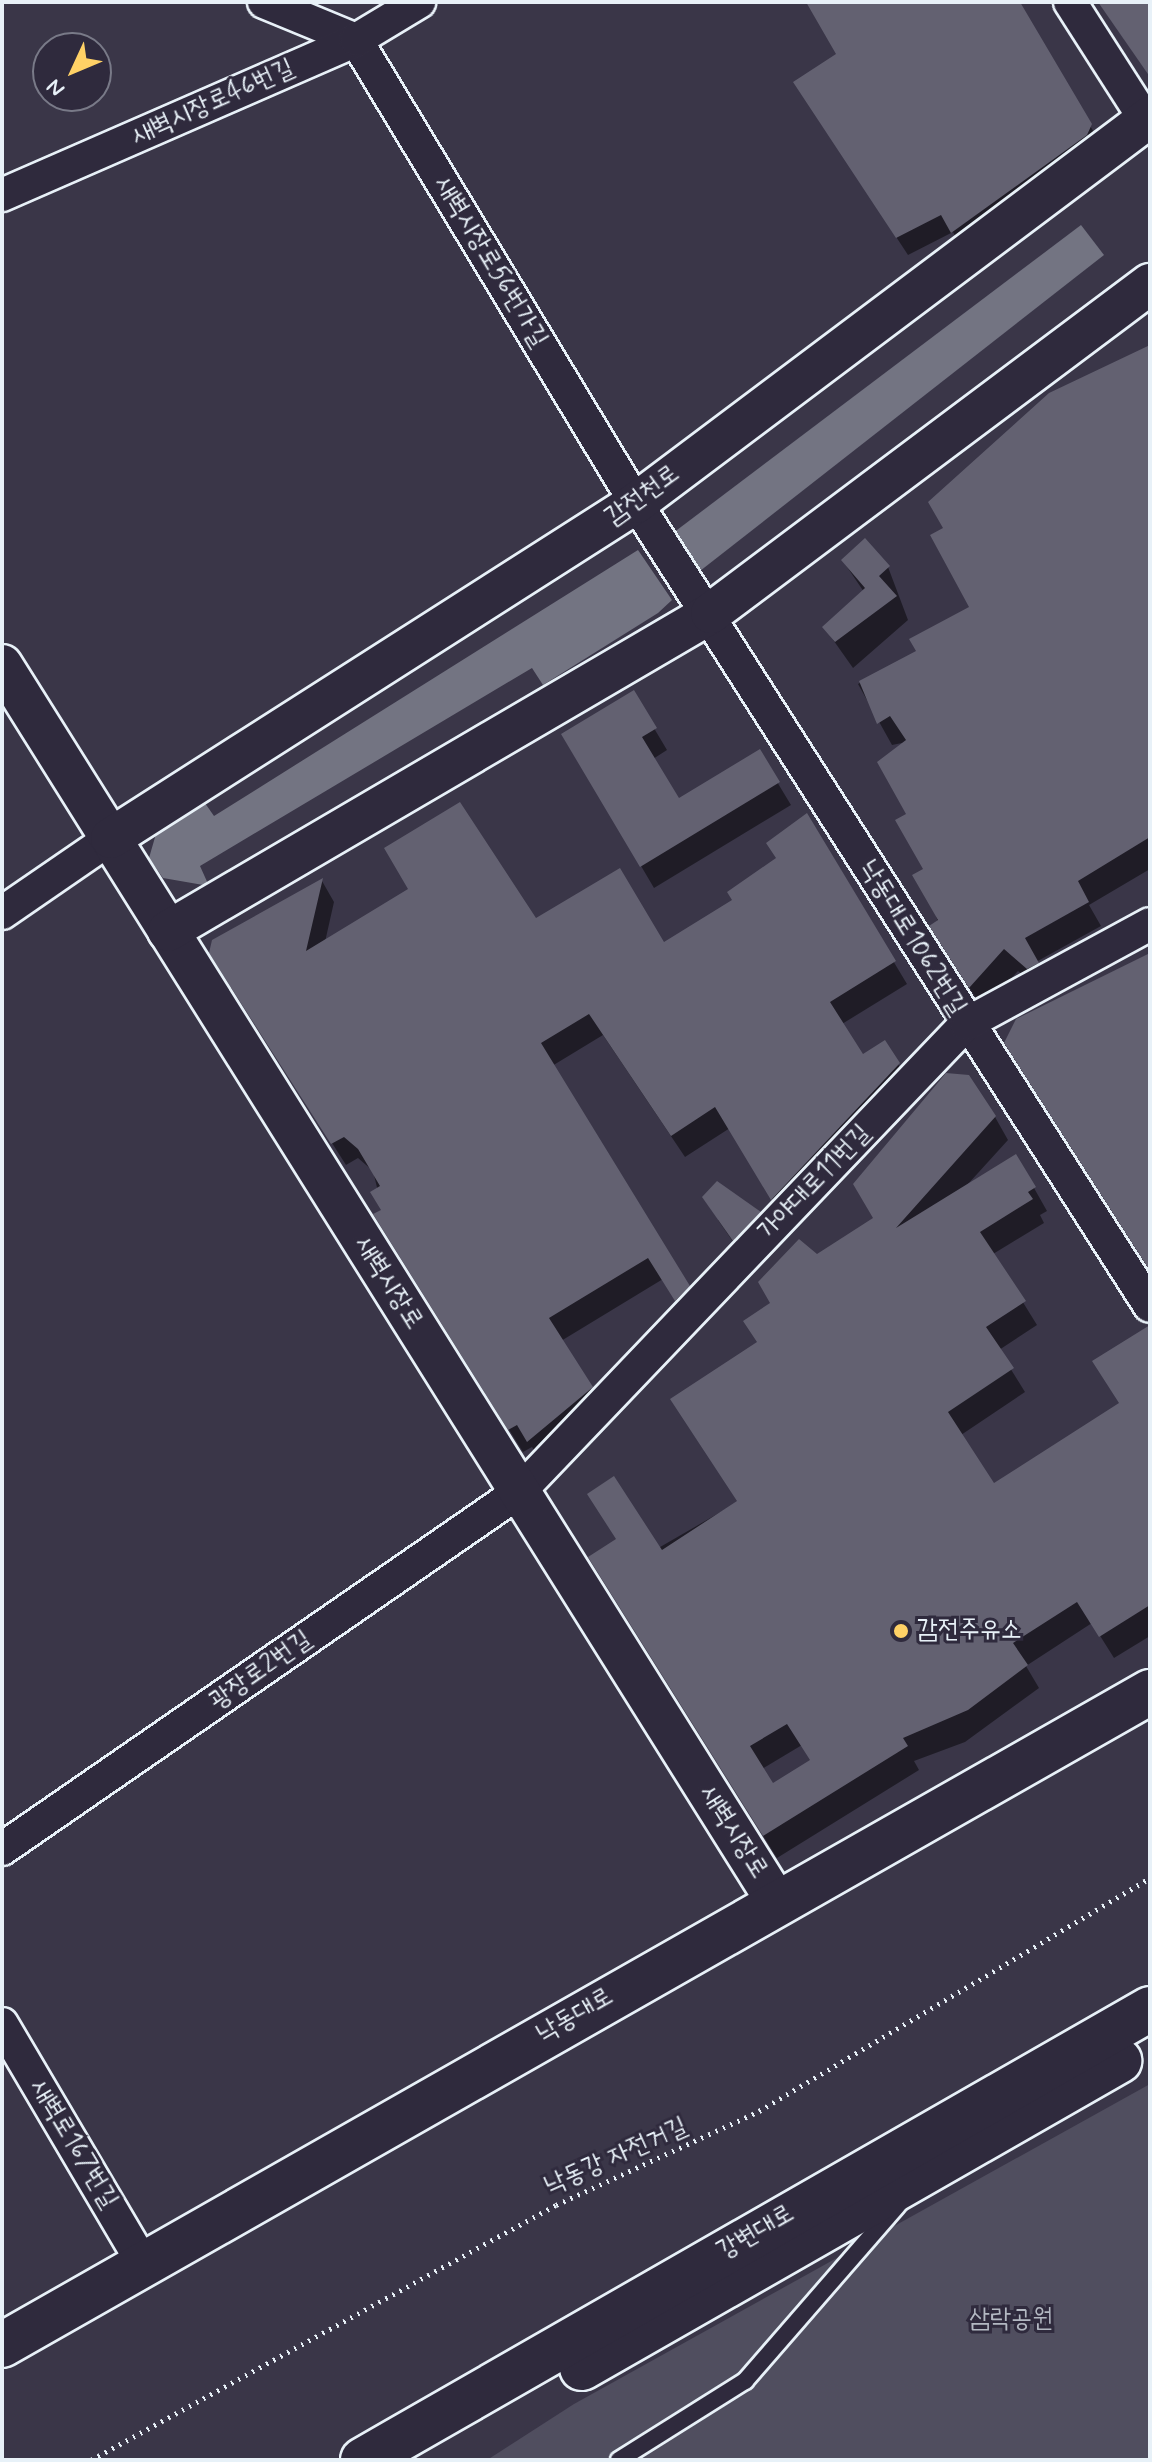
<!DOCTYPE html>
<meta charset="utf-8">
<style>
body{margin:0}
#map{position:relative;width:1152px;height:2462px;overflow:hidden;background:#3a3648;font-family:Mynerve,"Poor Story",sans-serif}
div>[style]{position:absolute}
.green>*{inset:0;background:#504e5f}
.water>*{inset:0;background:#737482}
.shadow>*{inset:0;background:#0007}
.building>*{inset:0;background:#636171}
.path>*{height:5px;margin-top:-2.5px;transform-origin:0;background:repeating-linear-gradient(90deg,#e8f1f8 0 2px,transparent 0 8px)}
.roads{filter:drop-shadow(2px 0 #e8f1f8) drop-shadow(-2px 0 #e8f1f8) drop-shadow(0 2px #e8f1f8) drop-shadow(0 -2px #e8f1f8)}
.service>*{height:16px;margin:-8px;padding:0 8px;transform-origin:8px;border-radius:8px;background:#2f2a3d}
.minor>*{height:32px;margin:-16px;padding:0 16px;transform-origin:16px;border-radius:16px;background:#2f2a3d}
.tertiary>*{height:40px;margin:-20px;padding:0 20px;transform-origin:20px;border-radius:20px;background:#2f2a3d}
.secondary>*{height:44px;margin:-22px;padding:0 22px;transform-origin:22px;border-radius:22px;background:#2f2a3d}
.trunk>*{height:44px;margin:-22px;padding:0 22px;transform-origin:22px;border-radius:22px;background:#2f2a3d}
.dots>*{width:22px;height:22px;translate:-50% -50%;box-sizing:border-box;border:4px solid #2f2a3d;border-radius:50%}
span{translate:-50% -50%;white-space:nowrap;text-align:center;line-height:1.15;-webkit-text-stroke:6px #2f2a3d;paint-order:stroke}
.street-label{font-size:26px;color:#e8f1f8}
.poi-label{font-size:26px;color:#e8f1f8}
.left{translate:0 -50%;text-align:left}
.park-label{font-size:26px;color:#b3b8c2}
.frame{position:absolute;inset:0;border:4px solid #e8f1f8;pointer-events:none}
.north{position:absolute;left:32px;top:32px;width:80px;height:80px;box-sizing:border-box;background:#2f2a3d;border:2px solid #797a88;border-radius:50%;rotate:226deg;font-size:22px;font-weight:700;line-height:32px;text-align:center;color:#e8f1f8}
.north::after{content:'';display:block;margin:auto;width:28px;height:36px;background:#ffd166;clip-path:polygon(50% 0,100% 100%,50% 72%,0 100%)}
</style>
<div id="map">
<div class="green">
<i style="clip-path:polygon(1150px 2084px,1150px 2460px,487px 2460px,574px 2404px)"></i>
</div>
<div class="water">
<i style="clip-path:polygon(1081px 225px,1104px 255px,700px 571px,673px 533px)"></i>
<i style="clip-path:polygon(638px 550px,672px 600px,658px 613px,543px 685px,532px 668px,200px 866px,209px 886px,163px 878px,149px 858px,160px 820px,200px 796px,214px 816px)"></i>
</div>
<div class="shadow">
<i style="clip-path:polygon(807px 2px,1016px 2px,1101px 144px,963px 250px,953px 232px,908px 255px,806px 100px,839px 55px)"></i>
<i style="clip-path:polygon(1150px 347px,1150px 869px,1089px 905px,1101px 926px,1036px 962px,1050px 986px,1041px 991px,1018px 971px,983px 1009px,945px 949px,909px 814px,907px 742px,892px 745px,858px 684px,918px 652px,972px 608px,946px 528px)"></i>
<i style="clip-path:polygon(843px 561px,888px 567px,908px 620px,853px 668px,824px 627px,864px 592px)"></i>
<i style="clip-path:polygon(633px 693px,667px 750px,653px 759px,678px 800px,759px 752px,791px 805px,654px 888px,564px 735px)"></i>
<i style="clip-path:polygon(806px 816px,907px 984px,842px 1024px,862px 1057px,898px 1064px,911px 1086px,786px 1221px,730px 1128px,685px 1157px,603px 1035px,552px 1066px,701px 1309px,689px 1322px,663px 1279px,561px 1341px,604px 1411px,542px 1462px,532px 1447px,523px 1452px,389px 1237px,373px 1171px,358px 1158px,346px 1165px,225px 975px,322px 881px,334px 902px,325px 942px,535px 921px,664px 945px,734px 901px,778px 859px)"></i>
<i style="clip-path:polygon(evenodd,995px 1117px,1008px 1140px,968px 1184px,1034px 1188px,1047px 1211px,1040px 1215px,1044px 1223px,993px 1254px,1037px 1325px,999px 1350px,1025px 1392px,961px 1435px,994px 1486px,1120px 1404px,1150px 1346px,1150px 1636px,1114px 1658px,1092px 1623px,1026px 1666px,1039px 1688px,965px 1742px,914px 1761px,919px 1770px,777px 1858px,603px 1580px,738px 1502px,758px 1344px,773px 1304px,816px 1256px,875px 1219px,995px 1117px,802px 1745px,812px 1761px,773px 1785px,762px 1769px,802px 1745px)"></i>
<i style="clip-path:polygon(759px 1213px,772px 1236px,747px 1262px,718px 1220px)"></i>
</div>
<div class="building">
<i style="clip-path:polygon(806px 2px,1020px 2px,1092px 124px,1087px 135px,951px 233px,941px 215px,896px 238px,793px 82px,836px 54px)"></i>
<i style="clip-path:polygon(1098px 2px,1150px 2px,1150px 77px)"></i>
<i style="clip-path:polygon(1150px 345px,1150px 837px,1078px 881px,1089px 902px,1025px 938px,1039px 963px,1027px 969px,1004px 949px,969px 988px,929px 926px,938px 920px,912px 875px,923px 869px,895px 820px,906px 814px,877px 762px,906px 740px,890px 716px,877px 724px,859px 681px,916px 651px,909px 639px,969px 607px,930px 535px,943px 528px,928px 502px,1049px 393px)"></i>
<i style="clip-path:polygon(865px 538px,890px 566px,879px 576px,897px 596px,835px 642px,822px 627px,865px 588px,841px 560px)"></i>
<i style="clip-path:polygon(634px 690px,657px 728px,642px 737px,679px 798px,760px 749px,780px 782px,640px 867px,561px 734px)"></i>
<i style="clip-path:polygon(460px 802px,536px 918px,620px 868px,664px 942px,732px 900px,727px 892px,776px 858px,766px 843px,807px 813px,896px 961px,830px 1002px,863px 1054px,885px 1040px,900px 1063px,771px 1200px,715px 1107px,671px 1136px,589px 1014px,541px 1043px,690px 1286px,675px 1301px,648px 1258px,549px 1318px,593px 1387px,527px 1442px,517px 1425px,508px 1430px,373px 1214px,381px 1210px,370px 1192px,380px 1186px,358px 1149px,344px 1137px,331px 1144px,209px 953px,212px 940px,323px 878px,306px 951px,408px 889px,384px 848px)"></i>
<i style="clip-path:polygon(1150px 953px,1150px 1271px,1004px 1043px,1016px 1019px)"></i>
<i style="clip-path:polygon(evenodd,946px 1073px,969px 1075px,996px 1116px,896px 1228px,1016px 1154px,1036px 1187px,1028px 1192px,1033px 1199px,980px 1232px,1026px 1301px,986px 1327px,1014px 1368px,948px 1412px,994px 1483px,1119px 1403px,1092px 1361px,1150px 1325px,1150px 1605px,1099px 1637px,1077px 1602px,1013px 1643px,1028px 1665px,968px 1710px,903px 1738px,908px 1746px,763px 1836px,588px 1557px,616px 1539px,587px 1494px,614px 1476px,662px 1550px,737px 1501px,670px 1399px,757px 1342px,743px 1321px,770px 1303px,758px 1282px,799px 1239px,817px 1254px,873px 1218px,853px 1184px,946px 1073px,787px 1724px,810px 1760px,773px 1783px,750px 1746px,787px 1724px)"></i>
<i style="clip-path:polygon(717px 1181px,761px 1212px,733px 1241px,702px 1197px)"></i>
</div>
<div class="path">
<i style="left:91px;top:2460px;width:530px;rotate:-28.74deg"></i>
<i style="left:556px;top:2205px;width:224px;rotate:-24.8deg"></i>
<i style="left:759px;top:2111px;width:455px;rotate:-30.8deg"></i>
</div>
<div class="roads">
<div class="service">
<i style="left:619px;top:2460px;width:149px;rotate:-32.1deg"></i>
<i style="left:745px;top:2381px;width:233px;rotate:-49deg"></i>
</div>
<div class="minor">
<i style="left:264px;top:2px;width:100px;rotate:22.4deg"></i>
<i style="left:356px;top:40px;width:541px;rotate:58.84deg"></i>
<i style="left:636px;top:503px;width:953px;rotate:57.38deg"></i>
<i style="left:1070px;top:2px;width:148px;rotate:57.4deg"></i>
<i style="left:2px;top:195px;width:386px;rotate:-23.6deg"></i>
<i style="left:356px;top:40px;width:74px;rotate:-31.1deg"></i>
<i style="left:2px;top:913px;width:132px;rotate:-34.5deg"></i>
<i style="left:2px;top:1849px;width:628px;rotate:-34.63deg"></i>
<i style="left:519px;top:1492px;width:647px;rotate:-46.31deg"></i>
<i style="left:966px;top:1024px;width:209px;rotate:-28.5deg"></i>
<i style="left:2px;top:2024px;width:277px;rotate:59.5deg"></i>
</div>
<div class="tertiary">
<i style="left:2px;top:665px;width:1458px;rotate:57.94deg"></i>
<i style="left:111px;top:838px;width:623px;rotate:-32.54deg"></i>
<i style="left:636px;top:503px;width:643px;rotate:-36.91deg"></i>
<i style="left:168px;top:931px;width:629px;rotate:-30.35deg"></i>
<i style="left:711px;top:613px;width:549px;rotate:-36.85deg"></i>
</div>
<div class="secondary">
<i style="left:2px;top:2345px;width:1321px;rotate:-29.63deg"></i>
</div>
<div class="trunk">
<i style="left:582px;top:2368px;width:619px;rotate:-29.76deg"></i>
<i style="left:363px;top:2460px;width:907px;rotate:-29.82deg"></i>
</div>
</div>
<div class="dots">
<i style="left:901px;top:1631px;background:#ffd166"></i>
</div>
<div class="street-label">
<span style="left:213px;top:103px;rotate:-24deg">새벽시장로46번길</span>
<span style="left:490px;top:262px;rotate:59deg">새벽시장로56번가길</span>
<span style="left:643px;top:496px;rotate:-36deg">감전천로</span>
<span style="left:912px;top:938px;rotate:58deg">낙동대로1062번길</span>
<span style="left:815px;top:1183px;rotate:-46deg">가야대로11번길</span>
<span style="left:388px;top:1283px;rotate:58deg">새벽시장로</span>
<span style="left:261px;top:1671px;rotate:-35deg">광장로2번길</span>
<span style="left:733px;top:1832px;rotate:58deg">새벽시장로</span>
<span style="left:575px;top:2016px;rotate:-30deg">낙동대로</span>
<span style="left:73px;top:2144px;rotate:59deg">새벽로167번길</span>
<span style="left:616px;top:2157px;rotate:-24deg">낙동강 자전거길</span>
<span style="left:756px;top:2233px;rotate:-30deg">강변대로</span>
</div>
<div class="poi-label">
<span class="left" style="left:917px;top:1631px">감전주유소</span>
</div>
<div class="park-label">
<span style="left:1011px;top:2320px">삼락공원</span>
</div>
<div class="frame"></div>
<div class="north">N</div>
</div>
